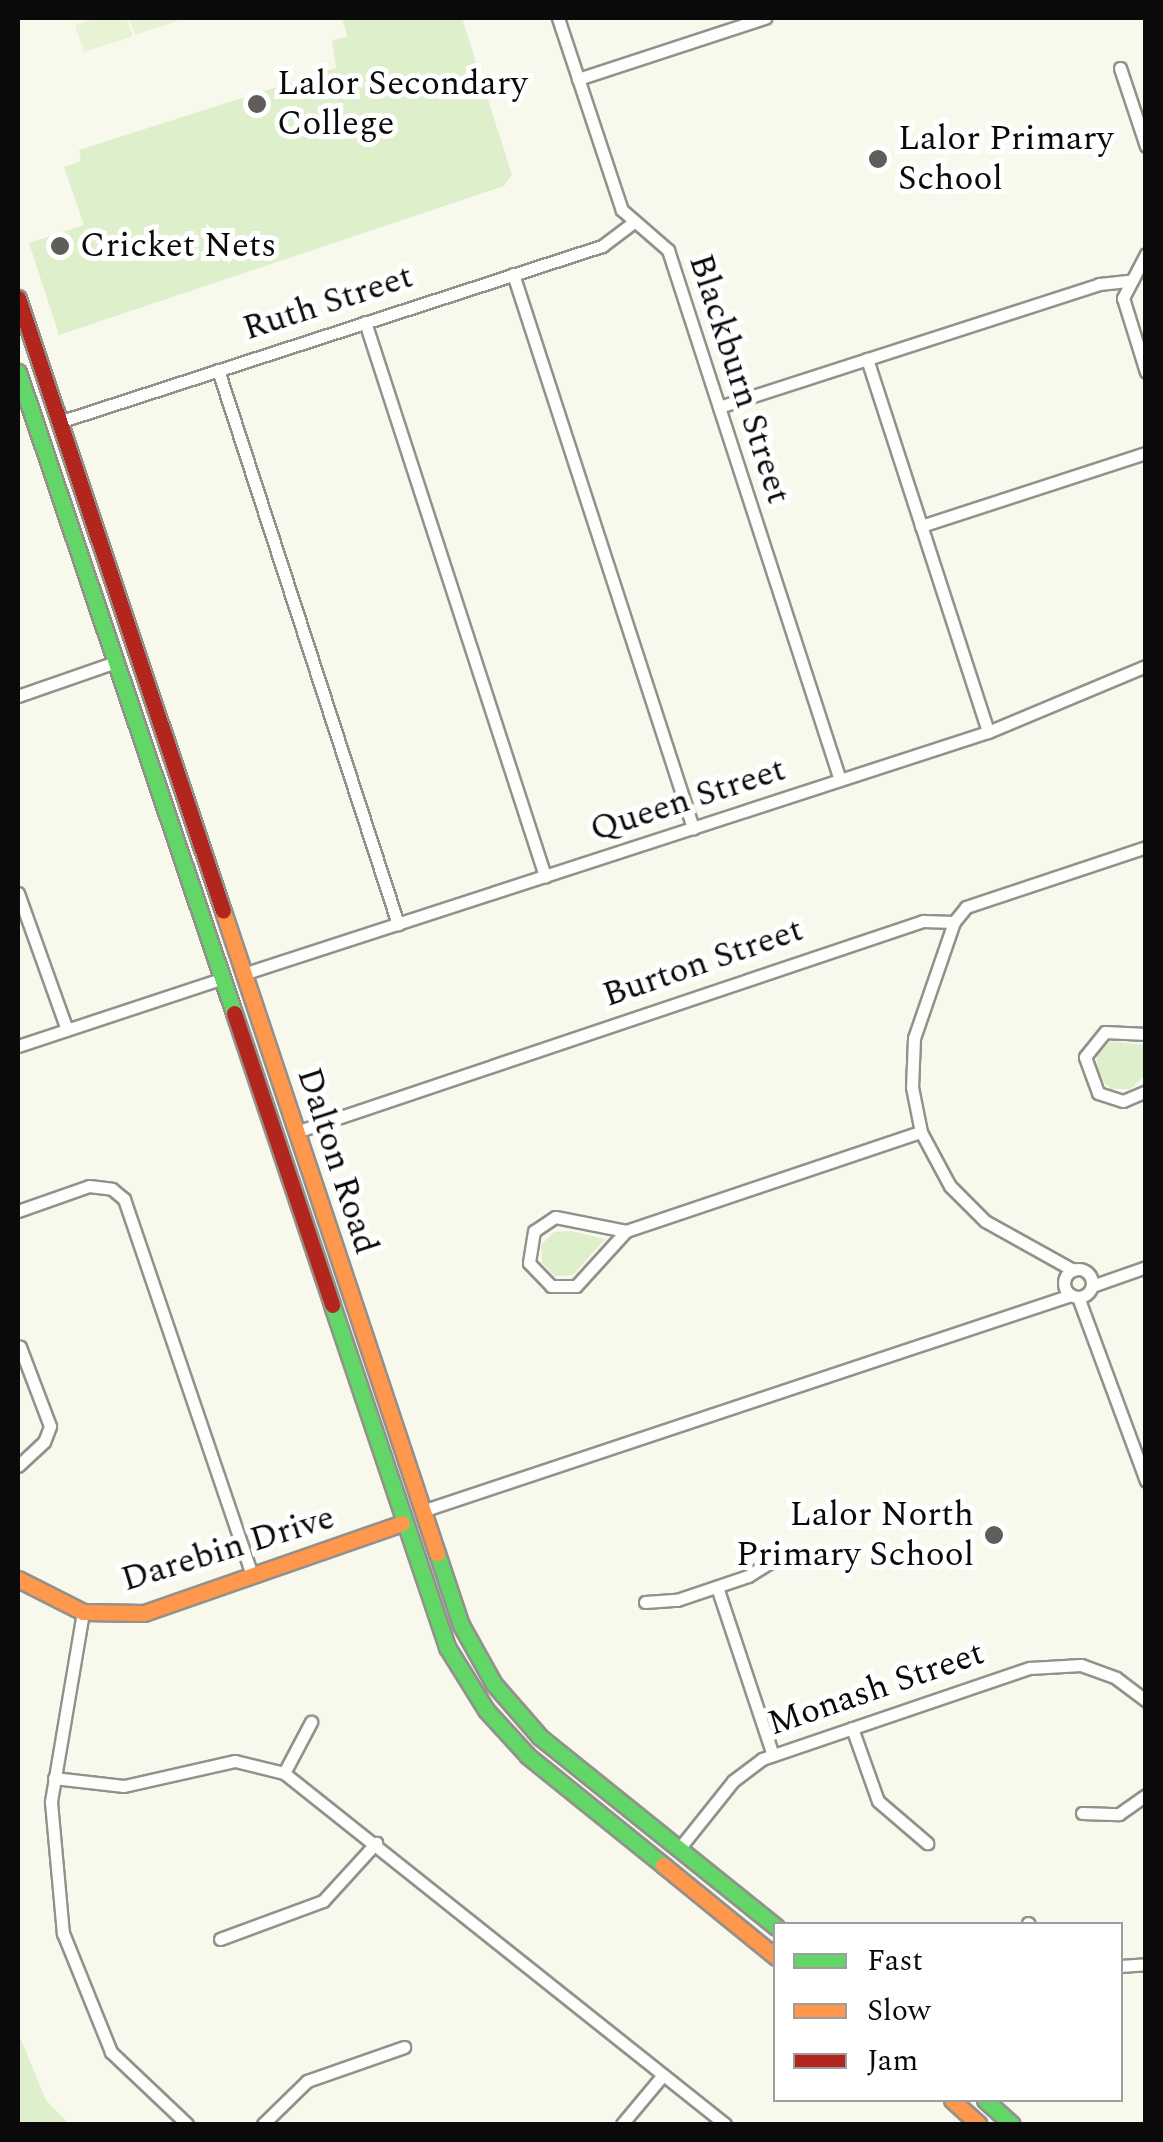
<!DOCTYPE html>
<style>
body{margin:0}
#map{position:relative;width:1163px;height:2142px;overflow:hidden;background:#f9f8ed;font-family:Spectral,serif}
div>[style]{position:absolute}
.green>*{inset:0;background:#deefcc}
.pitch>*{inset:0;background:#e8f3d6}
.roads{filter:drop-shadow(2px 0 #92918c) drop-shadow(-2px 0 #92918c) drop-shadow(0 2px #92918c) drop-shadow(0 -2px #92918c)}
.street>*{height:11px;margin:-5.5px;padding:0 5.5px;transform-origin:5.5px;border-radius:5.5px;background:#fefefc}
.street>.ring{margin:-5.5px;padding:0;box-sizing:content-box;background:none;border:11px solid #fefefc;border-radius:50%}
.fast>*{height:15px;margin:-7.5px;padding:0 7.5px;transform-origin:7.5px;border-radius:7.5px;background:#63d668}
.slow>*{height:15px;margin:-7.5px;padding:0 7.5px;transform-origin:7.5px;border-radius:7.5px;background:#ff974d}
.jam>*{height:15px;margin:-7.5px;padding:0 7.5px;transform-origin:7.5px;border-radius:7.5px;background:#b3261e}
.dots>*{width:28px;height:28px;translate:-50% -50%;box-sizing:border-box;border:5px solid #fff;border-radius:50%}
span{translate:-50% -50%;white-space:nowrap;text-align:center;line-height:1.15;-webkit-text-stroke:10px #fff;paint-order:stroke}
.poi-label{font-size:35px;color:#0a0a0a}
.left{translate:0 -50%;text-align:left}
.right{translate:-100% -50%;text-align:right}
.street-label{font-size:35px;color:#0a0a0a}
.frame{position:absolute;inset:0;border:20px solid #0a0a0a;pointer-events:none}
.legend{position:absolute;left:773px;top:1922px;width:350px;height:180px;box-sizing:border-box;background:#fff;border:2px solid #9d9d9d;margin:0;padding:12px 18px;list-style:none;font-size:30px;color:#0a0a0a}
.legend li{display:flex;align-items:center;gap:20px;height:50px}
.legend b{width:50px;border:2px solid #9d9d9d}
</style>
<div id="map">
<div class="green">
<i style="clip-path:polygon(342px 18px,462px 18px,512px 175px,504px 186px,59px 335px,29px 243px,84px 225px,64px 167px,81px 161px,79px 150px,336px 68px,332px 41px,347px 36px)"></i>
<i style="clip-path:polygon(1111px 1041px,1145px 1045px,1145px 1075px,1131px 1089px,1111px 1089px,1097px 1075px,1097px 1055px)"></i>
<i style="clip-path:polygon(572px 1231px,605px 1239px,573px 1275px,555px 1276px,542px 1263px,541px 1245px,554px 1232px)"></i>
<i style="clip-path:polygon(18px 2033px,46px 2100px,69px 2124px,18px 2124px)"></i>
</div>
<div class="pitch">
<i style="clip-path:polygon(97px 18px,127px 18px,133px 36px,84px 52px,75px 25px)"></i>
<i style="clip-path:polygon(129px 18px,183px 18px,184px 19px,135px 35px)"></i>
</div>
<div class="roads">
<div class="street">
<i style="left:558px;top:18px;width:202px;rotate:71.6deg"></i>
<i style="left:622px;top:210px;width:61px;rotate:41deg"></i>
<i style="left:668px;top:250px;width:557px;rotate:72.02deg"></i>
<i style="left:1120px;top:68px;width:82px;rotate:71.6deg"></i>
<i style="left:578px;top:79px;width:197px;rotate:-18.1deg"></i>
<i style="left:1146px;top:254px;width:50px;rotate:117.6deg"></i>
<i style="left:1123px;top:298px;width:77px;rotate:72.7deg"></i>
<i style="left:513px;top:274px;width:583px;rotate:72deg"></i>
<i style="left:365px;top:322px;width:583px;rotate:72deg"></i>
<i style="left:867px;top:359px;width:392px;rotate:72deg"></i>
<i style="left:218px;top:370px;width:583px;rotate:72deg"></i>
<i style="left:719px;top:407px;width:399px;rotate:-17.9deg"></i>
<i style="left:1099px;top:284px;width:31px;rotate:-6deg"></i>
<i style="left:59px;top:422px;width:571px;rotate:-17.96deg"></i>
<i style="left:602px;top:246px;width:38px;rotate:-37deg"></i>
<i style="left:921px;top:526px;width:237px;rotate:-18deg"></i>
<i style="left:18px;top:696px;width:101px;rotate:-19.2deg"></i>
<i style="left:18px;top:893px;width:145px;rotate:70.3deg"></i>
<i style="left:954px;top:922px;width:123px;rotate:109deg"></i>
<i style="left:914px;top:1038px;width:49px;rotate:92.3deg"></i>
<i style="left:912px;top:1087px;width:46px;rotate:78.7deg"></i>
<i style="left:921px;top:1132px;width:61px;rotate:61.8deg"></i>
<i style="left:950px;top:1186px;width:49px;rotate:45deg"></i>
<i style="left:985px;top:1221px;width:101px;rotate:29.1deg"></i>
<i style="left:243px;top:974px;width:783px;rotate:-18deg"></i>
<i style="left:988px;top:732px;width:171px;rotate:-22.7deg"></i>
<i style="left:1146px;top:1034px;width:41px;rotate:-177.2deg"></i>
<i style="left:1105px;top:1032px;width:32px;rotate:129deg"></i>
<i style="left:1085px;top:1057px;width:38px;rotate:70deg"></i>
<i style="left:1098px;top:1093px;width:26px;rotate:18deg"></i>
<i style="left:1123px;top:1101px;width:25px;rotate:-23deg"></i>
<i style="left:18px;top:1046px;width:213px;rotate:-18.3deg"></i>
<i style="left:296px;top:1132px;width:662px;rotate:-18.6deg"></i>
<i style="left:923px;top:921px;width:31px;rotate:2deg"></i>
<i style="left:954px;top:922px;width:19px;rotate:-51deg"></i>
<i style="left:966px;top:907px;width:190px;rotate:-18.4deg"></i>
<i style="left:18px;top:1211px;width:75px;rotate:-19.4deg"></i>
<i style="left:89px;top:1186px;width:23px;rotate:7deg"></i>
<i style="left:112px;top:1189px;width:16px;rotate:40deg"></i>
<i style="left:124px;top:1199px;width:399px;rotate:71.2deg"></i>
<i style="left:626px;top:1231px;width:72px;rotate:-168.8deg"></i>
<i style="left:555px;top:1217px;width:25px;rotate:146deg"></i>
<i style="left:534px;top:1231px;width:32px;rotate:99deg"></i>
<i style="left:529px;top:1263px;width:32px;rotate:46deg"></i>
<i style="left:551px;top:1286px;width:25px"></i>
<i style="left:576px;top:1286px;width:74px;rotate:-47.7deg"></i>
<i style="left:626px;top:1231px;width:311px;rotate:-18.6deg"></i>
<i class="ring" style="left:1064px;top:1269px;width:17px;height:17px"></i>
<i style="left:1092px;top:1286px;width:57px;rotate:-19.4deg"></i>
<i style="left:1078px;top:1297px;width:196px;rotate:69.7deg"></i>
<i style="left:18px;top:1466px;width:35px;rotate:-43deg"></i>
<i style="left:44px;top:1442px;width:17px;rotate:-69deg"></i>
<i style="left:50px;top:1426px;width:85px;rotate:-110.8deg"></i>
<i style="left:422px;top:1511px;width:684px;rotate:-18.41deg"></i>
<i style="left:717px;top:1587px;width:177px;rotate:71.6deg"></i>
<i style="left:645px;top:1602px;width:32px;rotate:-4deg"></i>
<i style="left:677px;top:1600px;width:75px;rotate:-18.7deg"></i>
<i style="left:748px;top:1576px;width:34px;rotate:-32deg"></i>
<i style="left:83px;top:1612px;width:193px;rotate:99.6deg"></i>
<i style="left:51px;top:1802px;width:132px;rotate:84.8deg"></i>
<i style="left:63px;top:1933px;width:128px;rotate:68deg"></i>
<i style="left:111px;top:2052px;width:105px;rotate:43.5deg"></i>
<i style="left:852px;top:1728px;width:77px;rotate:70.4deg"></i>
<i style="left:878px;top:1801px;width:65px;rotate:40.6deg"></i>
<i style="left:284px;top:1773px;width:58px;rotate:-62.1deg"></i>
<i style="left:54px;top:1778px;width:70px;rotate:6.5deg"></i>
<i style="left:124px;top:1786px;width:114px;rotate:-12.7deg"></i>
<i style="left:235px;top:1761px;width:50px;rotate:13.8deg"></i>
<i style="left:284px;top:1773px;width:564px;rotate:38.52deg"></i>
<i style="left:1082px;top:1813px;width:37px;rotate:2deg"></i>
<i style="left:1119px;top:1814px;width:33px;rotate:-35deg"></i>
<i style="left:678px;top:1850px;width:88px;rotate:-51.4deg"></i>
<i style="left:733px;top:1781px;width:36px;rotate:-37deg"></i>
<i style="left:762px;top:1759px;width:283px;rotate:-18.8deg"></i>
<i style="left:1030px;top:1668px;width:51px;rotate:-3.4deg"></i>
<i style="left:1081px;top:1665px;width:37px;rotate:20deg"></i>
<i style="left:1116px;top:1678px;width:38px;rotate:37deg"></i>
<i style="left:1028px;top:1923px;width:1px;rotate:45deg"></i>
<i style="left:220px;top:1939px;width:110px;rotate:-20.3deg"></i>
<i style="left:323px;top:1901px;width:79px;rotate:-47.6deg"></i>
<i style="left:1120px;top:1966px;width:26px;rotate:-4deg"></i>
<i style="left:263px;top:2124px;width:62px;rotate:-44.3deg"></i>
<i style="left:307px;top:2081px;width:103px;rotate:-19.3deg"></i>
<i style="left:622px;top:2124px;width:64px;rotate:-50.1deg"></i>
</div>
<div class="fast">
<i style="left:18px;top:372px;width:676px;rotate:71.38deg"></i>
<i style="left:332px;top:1305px;width:361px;rotate:71.4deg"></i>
<i style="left:447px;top:1647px;width:74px;rotate:58.2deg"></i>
<i style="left:486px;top:1710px;width:62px;rotate:47.6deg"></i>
<i style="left:528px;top:1756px;width:174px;rotate:38.9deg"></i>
<i style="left:437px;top:1553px;width:76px;rotate:71.6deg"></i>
<i style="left:461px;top:1625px;width:68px;rotate:60.8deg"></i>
<i style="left:494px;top:1684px;width:70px;rotate:49deg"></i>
<i style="left:540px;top:1737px;width:303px;rotate:38.8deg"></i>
<i style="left:985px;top:2100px;width:36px;rotate:42deg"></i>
</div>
<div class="slow">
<i style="left:223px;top:911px;width:677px;rotate:71.57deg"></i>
<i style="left:18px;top:1579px;width:73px;rotate:26.9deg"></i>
<i style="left:83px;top:1612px;width:61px;rotate:0.9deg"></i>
<i style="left:144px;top:1613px;width:273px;rotate:-19.2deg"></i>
<i style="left:663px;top:1865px;width:146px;rotate:39.2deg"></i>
<i style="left:952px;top:2100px;width:36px;rotate:42deg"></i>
</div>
<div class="jam">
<i style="left:18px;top:298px;width:646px;rotate:71.51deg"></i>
<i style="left:234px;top:1013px;width:308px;rotate:71.4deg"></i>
</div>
</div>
<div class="dots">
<i style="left:257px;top:104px;background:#5e5d59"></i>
<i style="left:878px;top:159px;background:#5e5d59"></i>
<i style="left:60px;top:246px;background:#5e5d59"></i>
<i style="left:994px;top:1535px;background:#5e5d59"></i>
</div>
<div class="poi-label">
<span class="left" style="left:277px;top:104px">Lalor Secondary<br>College</span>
<span class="left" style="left:898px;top:159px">Lalor Primary<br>School</span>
<span class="left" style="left:80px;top:246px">Cricket Nets</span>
<span class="right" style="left:974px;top:1535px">Lalor North<br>Primary School</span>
</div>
<div class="street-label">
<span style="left:328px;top:303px;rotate:-18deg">Ruth Street</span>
<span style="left:739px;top:379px;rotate:72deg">Blackburn Street</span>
<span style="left:688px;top:800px;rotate:-18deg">Queen Street</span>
<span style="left:703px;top:963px;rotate:-19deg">Burton Street</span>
<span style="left:337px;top:1161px;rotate:72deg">Dalton Road</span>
<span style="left:228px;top:1549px;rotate:-17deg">Darebin Drive</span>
<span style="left:876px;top:1689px;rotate:-19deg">Monash Street</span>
</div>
<div class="frame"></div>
<ul class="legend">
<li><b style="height:12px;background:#63d668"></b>Fast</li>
<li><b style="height:12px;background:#ff974d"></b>Slow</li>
<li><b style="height:12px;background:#b3261e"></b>Jam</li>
</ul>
</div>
